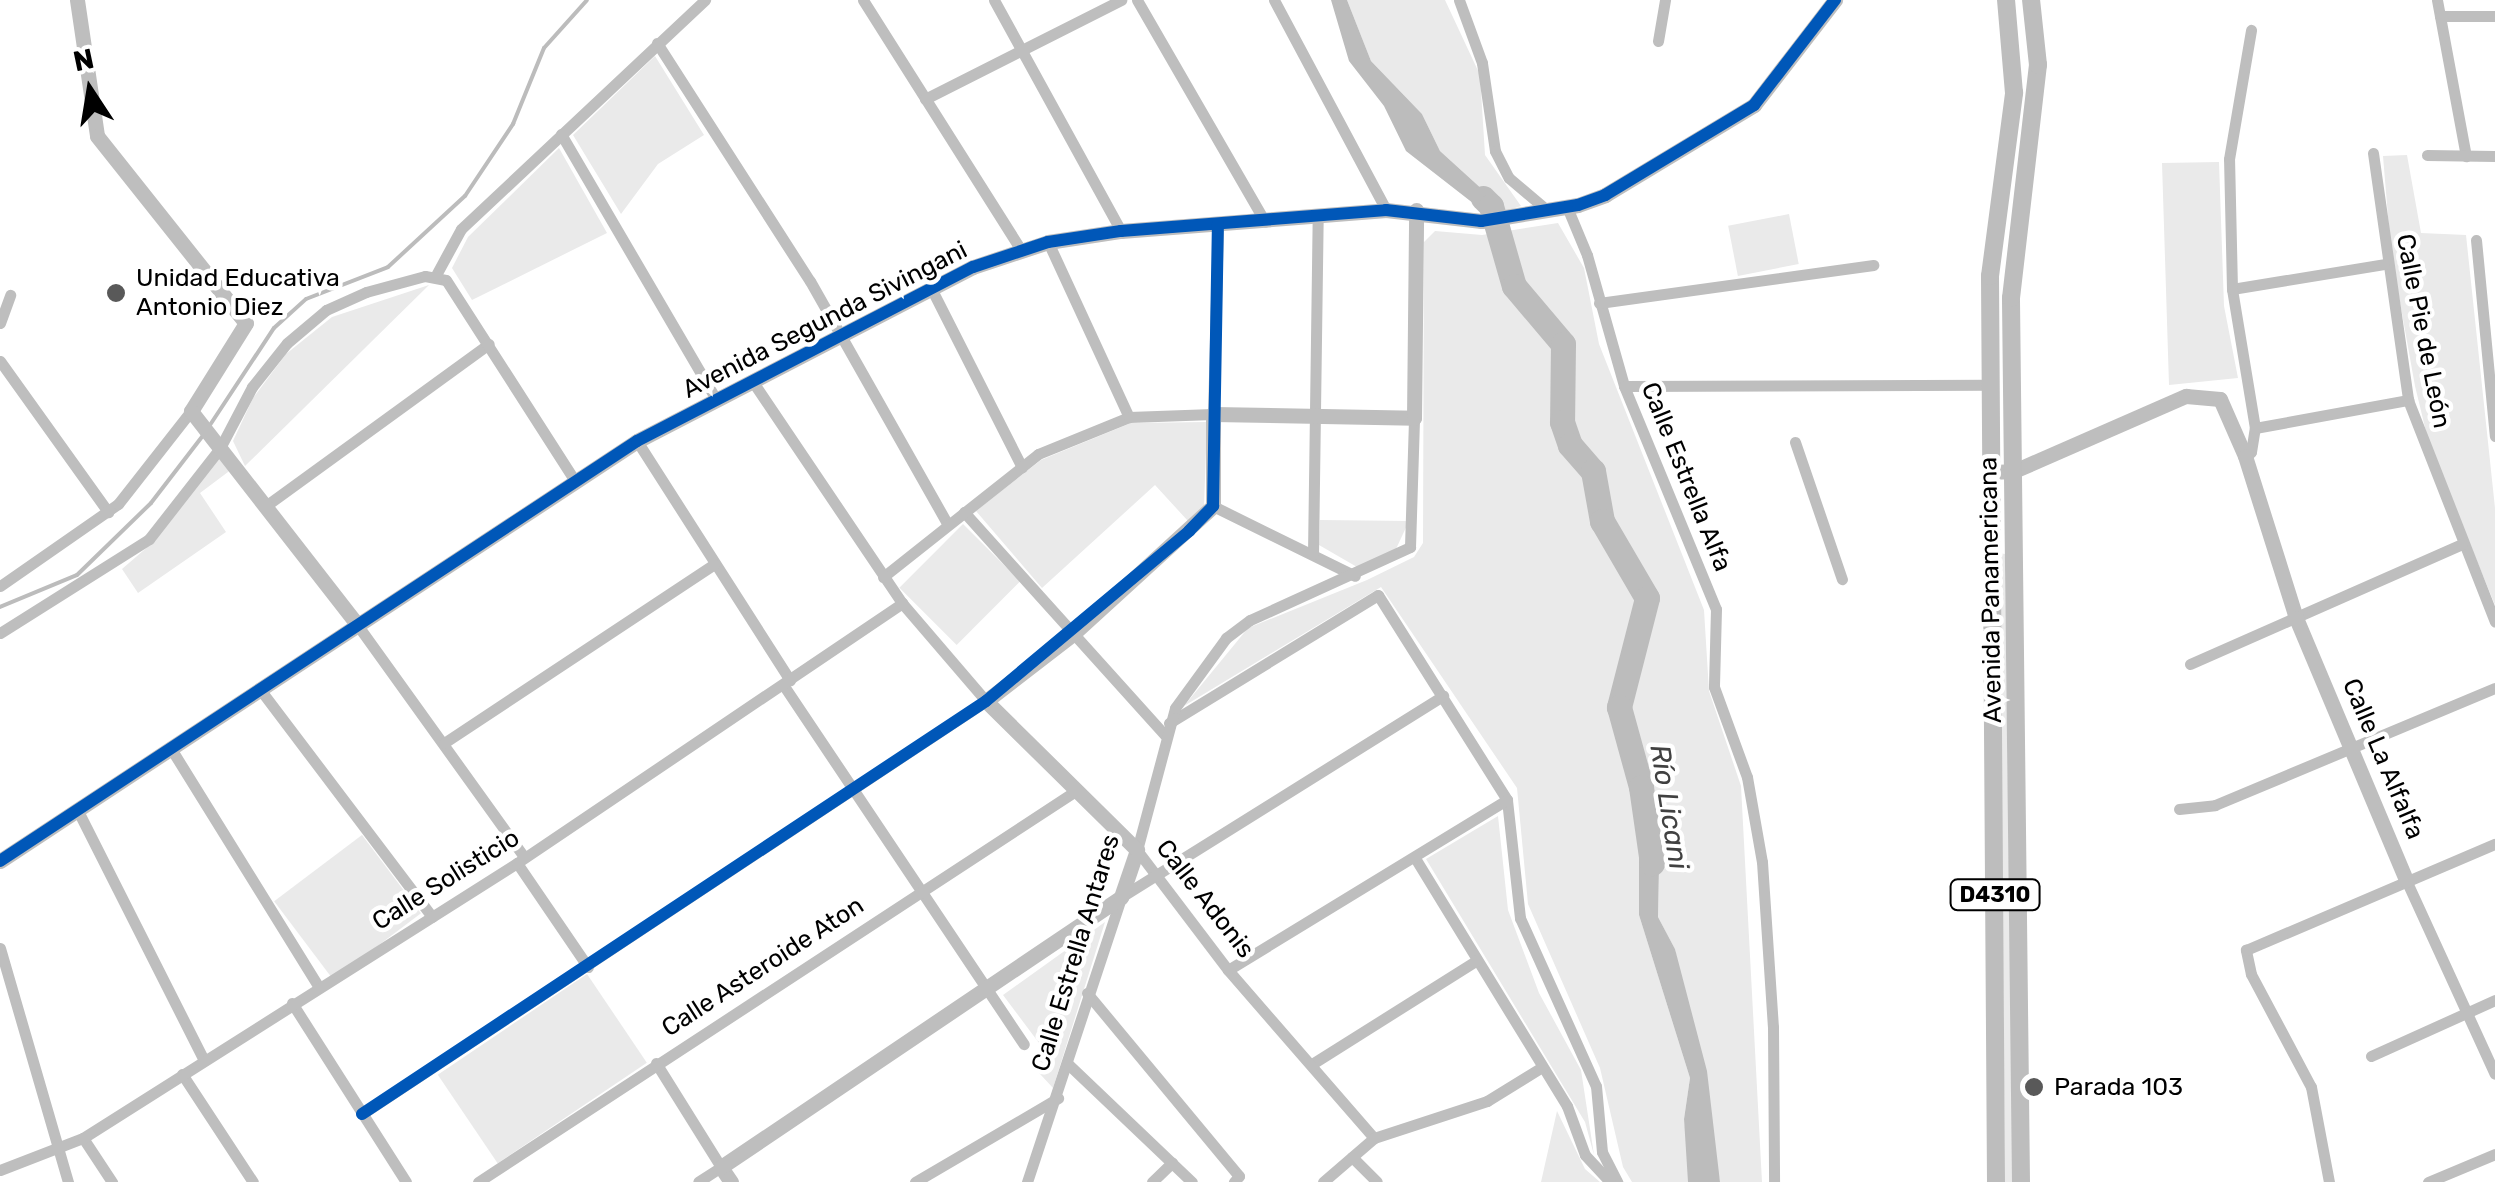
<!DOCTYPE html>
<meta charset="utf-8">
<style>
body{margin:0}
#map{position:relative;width:2495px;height:1182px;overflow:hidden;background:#fff;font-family:Rubik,sans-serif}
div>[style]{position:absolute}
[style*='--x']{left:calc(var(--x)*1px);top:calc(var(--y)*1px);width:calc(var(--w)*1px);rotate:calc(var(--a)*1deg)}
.green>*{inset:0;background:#eaeaea;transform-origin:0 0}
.water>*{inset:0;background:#bcbcbc}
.stream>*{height:4px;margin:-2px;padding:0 2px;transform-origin:2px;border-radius:2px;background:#bcbcbc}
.river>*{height:25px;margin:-12.5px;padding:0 12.5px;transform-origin:12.5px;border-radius:12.5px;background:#bcbcbc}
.minor>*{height:11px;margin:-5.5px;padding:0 5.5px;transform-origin:5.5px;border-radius:5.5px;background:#bebebe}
.tertiary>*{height:15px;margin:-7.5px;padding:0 7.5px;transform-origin:7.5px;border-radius:7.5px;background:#bebebe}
.primary>*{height:18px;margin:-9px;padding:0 9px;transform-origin:9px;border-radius:9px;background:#bdbdbd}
.cycleway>*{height:12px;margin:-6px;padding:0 6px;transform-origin:6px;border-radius:6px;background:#0057b8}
.dots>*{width:28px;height:28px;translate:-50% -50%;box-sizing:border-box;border:5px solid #fff;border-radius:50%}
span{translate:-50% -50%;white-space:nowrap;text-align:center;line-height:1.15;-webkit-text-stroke:9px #fff;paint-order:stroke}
.shield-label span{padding:2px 8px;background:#fff;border:2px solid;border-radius:8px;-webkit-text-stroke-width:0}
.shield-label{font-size:22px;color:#000;font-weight:700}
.poi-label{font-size:25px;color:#000}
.left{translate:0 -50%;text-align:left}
.street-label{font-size:25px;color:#000}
.water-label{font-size:28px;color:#414141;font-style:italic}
.north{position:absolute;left:40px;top:40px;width:100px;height:100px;-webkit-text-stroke:8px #fff;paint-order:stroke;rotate:348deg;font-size:28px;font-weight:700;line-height:40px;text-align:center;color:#000}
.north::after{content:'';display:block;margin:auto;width:35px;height:45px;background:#000;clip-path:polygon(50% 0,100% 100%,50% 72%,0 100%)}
</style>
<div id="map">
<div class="green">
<div style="clip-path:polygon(1347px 0,1445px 0,1480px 75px,1485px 155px,1521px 206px,1506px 211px,1440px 151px,1422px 114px,1371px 61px)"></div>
<div style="clip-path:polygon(655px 56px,704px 135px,658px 164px,621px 214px,573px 135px)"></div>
<div style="clip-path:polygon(559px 148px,607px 233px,472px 300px,452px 268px,468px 237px)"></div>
<div style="clip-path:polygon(2407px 155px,2421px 233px,2466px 235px,2495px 508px,2495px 605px,2429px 444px,2415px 386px,2391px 252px,2383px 156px)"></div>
<div style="clip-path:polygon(2219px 162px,2224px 306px,2238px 378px,2169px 385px,2162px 163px)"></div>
<div style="left:1789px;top:214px;width:51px;height:62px;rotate:79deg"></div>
<div style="clip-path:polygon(1558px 223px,1584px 268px,1599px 344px,1704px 610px,1709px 691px,1741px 786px,1762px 1182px,1720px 1182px,1675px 949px,1658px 917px,1659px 868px,1648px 825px,1639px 835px,1639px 915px,1690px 1078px,1684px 1119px,1690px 1171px,1688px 1182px,1632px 1182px,1623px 1167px,1600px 1068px,1528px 904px,1517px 788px,1381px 587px,1184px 706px,1248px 628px,1367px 580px,1414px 557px,1423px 543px,1424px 242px,1435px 231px,1482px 235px)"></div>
<div style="clip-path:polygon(429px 285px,245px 466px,233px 441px,253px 398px,286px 354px,332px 317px)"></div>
<div style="clip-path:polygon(1207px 422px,1204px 506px,1188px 521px,1155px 485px,1042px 588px,976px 511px,1041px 460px,1131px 423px)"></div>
<div style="clip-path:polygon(220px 456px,232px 469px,200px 493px,226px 532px,138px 593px,122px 569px,151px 544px)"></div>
<div style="clip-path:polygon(1320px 520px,1409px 521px,1396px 549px,1357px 567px,1319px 545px)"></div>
<div style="left:963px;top:524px;width:81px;height:90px;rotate:45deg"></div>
<div style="clip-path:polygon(1999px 553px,2005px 554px,2013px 1182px,2005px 1182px)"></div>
<div style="clip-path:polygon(1498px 816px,1508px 910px,1539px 993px,1581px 1070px,1594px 1155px,1585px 1122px,1426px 859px)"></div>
<div style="left:362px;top:835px;width:98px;height:110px;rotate:53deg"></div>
<div style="clip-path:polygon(1105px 922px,1053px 1088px,1028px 1061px,1042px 1047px,1003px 995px)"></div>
<div style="left:587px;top:974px;width:107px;height:180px;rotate:56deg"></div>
<div style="clip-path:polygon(1557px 1111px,1585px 1169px,1600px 1182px,1541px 1182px)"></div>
</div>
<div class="water">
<div style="clip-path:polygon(1331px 0,1347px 0,1371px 61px,1422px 114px,1440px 151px,1506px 211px,1487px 214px,1406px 151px,1384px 106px,1349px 61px)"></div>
<div style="clip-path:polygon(1648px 824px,1659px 868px,1658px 917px,1675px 949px,1707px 1071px,1720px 1182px,1688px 1182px,1684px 1119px,1690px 1078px,1639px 915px,1639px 834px)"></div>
</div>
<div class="stream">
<div style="--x:210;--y:425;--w:116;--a:-56.6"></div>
<div style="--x:274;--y:328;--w:43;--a:-42.2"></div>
<div style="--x:306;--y:299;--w:88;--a:-21.3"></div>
<div style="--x:388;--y:267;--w:105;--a:-42.7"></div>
<div style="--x:465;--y:196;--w:87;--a:-56.3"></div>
<div style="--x:513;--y:124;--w:82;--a:-67.8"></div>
<div style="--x:544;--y:48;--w:64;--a:-48.1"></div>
<div style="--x:0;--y:607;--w:83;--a:-22.6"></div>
<div style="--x:77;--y:575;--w:103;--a:-44.2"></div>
<div style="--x:151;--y:503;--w:88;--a:-52.4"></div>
</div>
<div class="river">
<div style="--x:1483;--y:198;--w:11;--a:45"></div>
<div style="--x:1491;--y:206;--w:83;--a:74"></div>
<div style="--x:1514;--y:286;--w:76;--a:49.8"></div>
<div style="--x:1563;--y:344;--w:78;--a:90.7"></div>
<div style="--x:1562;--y:422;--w:24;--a:71"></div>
<div style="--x:1570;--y:445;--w:35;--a:49"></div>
<div style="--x:1593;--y:471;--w:51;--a:79.8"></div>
<div style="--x:1602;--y:521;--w:89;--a:59.7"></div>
<div style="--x:1647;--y:598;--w:113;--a:104.4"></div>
<div style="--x:1619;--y:707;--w:83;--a:74.6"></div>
<div style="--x:1641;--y:787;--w:77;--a:81.8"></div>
</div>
<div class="minor">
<div style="--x:863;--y:0;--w:296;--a:57.7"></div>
<div style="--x:994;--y:0;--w:264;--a:61.2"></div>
<div style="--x:1137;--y:0;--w:256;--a:60"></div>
<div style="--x:1274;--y:0;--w:238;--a:61.9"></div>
<div style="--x:1459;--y:0;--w:67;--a:69.9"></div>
<div style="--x:1482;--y:63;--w:89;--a:81.6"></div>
<div style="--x:1495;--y:151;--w:30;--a:63"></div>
<div style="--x:1509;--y:178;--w:51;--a:40.2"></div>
<div style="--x:2437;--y:0;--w:159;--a:79.5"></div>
<div style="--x:2440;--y:16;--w:55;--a:0"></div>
<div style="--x:1658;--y:41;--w:42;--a:-80.3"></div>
<div style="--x:657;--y:43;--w:283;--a:57.3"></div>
<div style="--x:810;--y:281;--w:280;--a:60.5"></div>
<div style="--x:925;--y:99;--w:220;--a:-26.8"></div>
<div style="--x:561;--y:134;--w:309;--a:59.7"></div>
<div style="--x:2373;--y:153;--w:249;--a:81.9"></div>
<div style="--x:2408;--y:400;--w:238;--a:68.6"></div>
<div style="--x:2427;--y:155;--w:68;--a:0.8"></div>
<div style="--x:1567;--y:207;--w:52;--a:67.4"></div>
<div style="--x:1587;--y:255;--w:136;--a:74.2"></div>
<div style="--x:1624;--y:386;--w:241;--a:67.6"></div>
<div style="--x:1716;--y:609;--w:78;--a:91.5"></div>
<div style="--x:1714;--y:687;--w:96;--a:69.9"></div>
<div style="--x:1747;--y:777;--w:86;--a:80"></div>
<div style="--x:1762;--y:862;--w:165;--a:86.2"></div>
<div style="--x:1773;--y:1027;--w:155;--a:89.6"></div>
<div style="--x:2476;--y:240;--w:197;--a:84.5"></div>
<div style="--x:1048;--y:242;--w:193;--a:65.2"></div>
<div style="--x:436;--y:275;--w:52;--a:-61.5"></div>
<div style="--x:461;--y:229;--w:335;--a:-43.2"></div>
<div style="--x:931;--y:288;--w:201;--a:63.1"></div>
<div style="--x:2232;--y:289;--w:154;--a:-9.3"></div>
<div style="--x:1599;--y:303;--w:277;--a:-7.9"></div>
<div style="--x:0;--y:323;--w:30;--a:-70"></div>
<div style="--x:0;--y:361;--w:186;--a:54.4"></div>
<div style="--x:1624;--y:386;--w:366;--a:-0.2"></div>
<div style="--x:2255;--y:428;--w:156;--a:-10.4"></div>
<div style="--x:637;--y:441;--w:284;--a:57.4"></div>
<div style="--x:1795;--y:442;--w:145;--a:71.1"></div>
<div style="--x:2245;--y:456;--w:7;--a:-34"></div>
<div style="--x:2251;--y:452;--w:24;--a:-81"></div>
<div style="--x:2255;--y:428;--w:141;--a:-99.4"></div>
<div style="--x:2232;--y:289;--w:130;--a:-91.3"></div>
<div style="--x:2229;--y:159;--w:131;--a:-80.3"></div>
<div style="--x:267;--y:505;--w:274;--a:-36"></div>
<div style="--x:1213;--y:506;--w:158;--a:26.2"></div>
<div style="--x:964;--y:512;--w:300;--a:48"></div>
<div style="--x:1313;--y:554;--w:340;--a:-89.2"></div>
<div style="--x:883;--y:577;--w:198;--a:-38.4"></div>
<div style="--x:1038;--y:454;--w:98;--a:-22.1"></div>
<div style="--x:1129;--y:417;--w:84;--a:-2"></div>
<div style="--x:1213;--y:414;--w:190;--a:-88.5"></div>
<div style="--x:0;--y:586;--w:144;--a:-34.8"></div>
<div style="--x:118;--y:504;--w:118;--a:-51.9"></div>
<div style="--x:356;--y:623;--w:288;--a:54.3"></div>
<div style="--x:0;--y:633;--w:176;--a:-32.2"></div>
<div style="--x:149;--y:539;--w:115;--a:-52"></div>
<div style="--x:220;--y:448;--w:69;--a:-62.3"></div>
<div style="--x:252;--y:387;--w:56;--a:-51.5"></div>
<div style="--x:287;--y:343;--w:51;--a:-40.2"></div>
<div style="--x:326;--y:310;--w:44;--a:-24.2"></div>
<div style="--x:366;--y:292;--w:61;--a:-15.2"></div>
<div style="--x:425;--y:276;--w:21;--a:11"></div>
<div style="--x:446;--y:280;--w:237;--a:57.3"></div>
<div style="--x:2190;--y:664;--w:297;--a:-23.8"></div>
<div style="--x:784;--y:686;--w:431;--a:56.2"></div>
<div style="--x:259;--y:688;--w:287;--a:52.9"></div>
<div style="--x:1169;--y:723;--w:245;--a:-31.5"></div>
<div style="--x:1378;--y:595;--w:242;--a:57.8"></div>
<div style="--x:1507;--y:800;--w:119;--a:83.7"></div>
<div style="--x:1520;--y:918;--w:184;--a:65.7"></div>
<div style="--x:1596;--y:1086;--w:66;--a:84.8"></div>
<div style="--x:1602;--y:1152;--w:34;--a:63"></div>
<div style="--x:444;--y:743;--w:324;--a:-33.5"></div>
<div style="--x:170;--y:747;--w:281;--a:58.2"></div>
<div style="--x:77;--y:809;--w:281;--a:63.2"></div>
<div style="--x:2179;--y:809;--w:36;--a:-6"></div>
<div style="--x:2215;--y:805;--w:303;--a:-22.7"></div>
<div style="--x:1415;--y:858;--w:291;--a:58.5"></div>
<div style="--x:1567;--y:1106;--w:52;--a:69.8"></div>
<div style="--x:1585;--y:1155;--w:37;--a:47"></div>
<div style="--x:517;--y:863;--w:126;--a:55.7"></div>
<div style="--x:2406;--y:880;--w:213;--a:65.4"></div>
<div style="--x:0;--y:948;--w:244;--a:73.8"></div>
<div style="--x:1228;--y:970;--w:327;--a:-31.4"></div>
<div style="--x:1087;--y:993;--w:238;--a:50.3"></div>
<div style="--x:1239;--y:1176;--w:8;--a:130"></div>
<div style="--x:292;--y:1003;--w:212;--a:57.5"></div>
<div style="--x:2371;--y:1056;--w:136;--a:-24.3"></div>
<div style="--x:656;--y:1063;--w:123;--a:58"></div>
<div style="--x:721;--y:1167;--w:27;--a:147"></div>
<div style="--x:1068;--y:1064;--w:171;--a:43.6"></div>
<div style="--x:1312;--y:1064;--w:195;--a:-32.2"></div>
<div style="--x:182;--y:1074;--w:129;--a:56.7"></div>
<div style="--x:362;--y:1114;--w:748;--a:-33.5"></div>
<div style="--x:986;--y:701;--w:129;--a:-130.6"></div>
<div style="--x:902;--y:603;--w:267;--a:-124"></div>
<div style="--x:83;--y:1138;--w:53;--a:56.6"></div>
<div style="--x:1374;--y:1138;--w:223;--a:-131"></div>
<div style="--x:1228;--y:970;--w:151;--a:-127.2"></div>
<div style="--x:1137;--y:850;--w:147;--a:-75"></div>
<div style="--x:1175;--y:708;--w:87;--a:-53.9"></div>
<div style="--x:1226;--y:638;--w:30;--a:-37"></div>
<div style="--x:1250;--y:620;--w:176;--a:-24.5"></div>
<div style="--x:1410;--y:547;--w:129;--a:-88.2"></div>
<div style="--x:1352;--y:1157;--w:35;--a:45"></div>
<div style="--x:0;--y:1170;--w:89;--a:-21.1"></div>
<div style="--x:83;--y:1138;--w:514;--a:-32.36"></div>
<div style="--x:517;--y:863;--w:465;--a:-34"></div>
<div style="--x:478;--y:1182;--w:712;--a:-33.2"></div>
<div style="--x:915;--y:1182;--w:166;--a:-30.4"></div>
<div style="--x:1027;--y:1182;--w:300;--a:-71.7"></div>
<div style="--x:1121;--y:897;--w:380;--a:-32"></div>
<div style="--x:1152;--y:1182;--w:28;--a:-44"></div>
<div style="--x:1323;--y:1182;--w:67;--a:-40.8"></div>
<div style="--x:1374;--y:1138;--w:119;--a:-18.1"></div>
<div style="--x:1487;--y:1101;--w:65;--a:-31.7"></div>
<div style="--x:2329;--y:1182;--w:97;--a:-100.7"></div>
<div style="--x:2311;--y:1087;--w:128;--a:-118"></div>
<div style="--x:2251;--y:974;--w:25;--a:-102"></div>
<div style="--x:2246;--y:950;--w:271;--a:-23.1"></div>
<div style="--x:2428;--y:1182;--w:73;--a:-22.7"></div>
</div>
<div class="tertiary">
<div style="--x:77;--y:0;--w:137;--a:81.6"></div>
<div style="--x:97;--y:136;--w:239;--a:51.5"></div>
<div style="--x:246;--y:323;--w:104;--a:122"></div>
<div style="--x:191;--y:411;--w:269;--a:52.1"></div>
<div style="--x:1989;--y:472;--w:25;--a:-2"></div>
<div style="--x:2014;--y:471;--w:188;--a:-23.6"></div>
<div style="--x:2186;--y:396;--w:34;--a:5"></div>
<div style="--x:2220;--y:399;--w:62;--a:66.3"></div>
<div style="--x:2245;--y:456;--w:170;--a:72.5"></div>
<div style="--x:2296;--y:618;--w:284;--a:67.2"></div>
<div style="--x:0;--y:861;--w:763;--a:-33.4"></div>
<div style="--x:637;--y:441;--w:378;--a:-27.4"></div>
<div style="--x:973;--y:267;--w:79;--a:-18.4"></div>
<div style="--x:1048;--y:242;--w:74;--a:-8.6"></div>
<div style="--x:1121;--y:231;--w:266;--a:-4.5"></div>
<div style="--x:1386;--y:210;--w:96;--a:6.6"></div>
<div style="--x:1481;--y:221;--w:98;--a:-9.4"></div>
<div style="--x:1578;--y:205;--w:29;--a:-20"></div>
<div style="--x:1605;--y:195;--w:174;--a:-31.1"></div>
<div style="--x:1754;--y:105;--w:133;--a:-52.4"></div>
<div style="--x:731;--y:1182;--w:18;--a:-124"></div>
<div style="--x:721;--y:1167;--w:483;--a:-34"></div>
<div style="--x:1121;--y:897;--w:50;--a:-71.2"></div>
<div style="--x:1137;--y:850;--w:212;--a:-135.4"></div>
<div style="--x:986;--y:701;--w:110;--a:-37.6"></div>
<div style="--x:1073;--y:634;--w:190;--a:-42.4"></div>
<div style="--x:1213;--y:506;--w:92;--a:-90"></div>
<div style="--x:1213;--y:414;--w:201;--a:1.1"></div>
<div style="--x:1414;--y:418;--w:208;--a:-89.4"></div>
</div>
<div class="primary">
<div style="--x:1996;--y:1182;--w:906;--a:-90.38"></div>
<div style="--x:1990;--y:276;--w:185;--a:-82.5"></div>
<div style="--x:2014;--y:93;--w:93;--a:-94.9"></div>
<div style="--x:2021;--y:1182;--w:884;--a:-90.65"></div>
<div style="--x:2011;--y:298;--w:235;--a:-83.4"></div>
<div style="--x:2038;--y:65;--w:65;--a:-96.1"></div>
</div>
<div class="cycleway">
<div style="--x:0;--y:861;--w:763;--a:-33.4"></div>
<div style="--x:637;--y:441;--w:378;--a:-27.4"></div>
<div style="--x:973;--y:267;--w:79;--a:-18.4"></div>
<div style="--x:1048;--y:242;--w:74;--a:-8.6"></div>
<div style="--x:1121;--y:231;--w:266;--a:-4.5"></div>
<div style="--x:1386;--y:210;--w:96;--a:6.6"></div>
<div style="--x:1481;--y:221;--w:98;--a:-9.4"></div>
<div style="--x:1578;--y:205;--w:29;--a:-20"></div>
<div style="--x:1605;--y:195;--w:174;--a:-31.1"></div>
<div style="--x:1754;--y:105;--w:133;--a:-52.4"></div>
<div style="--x:362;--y:1114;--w:748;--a:-33.5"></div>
<div style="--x:986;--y:701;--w:265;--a:-39.9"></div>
<div style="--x:1189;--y:531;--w:35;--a:-46"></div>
<div style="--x:1213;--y:506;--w:282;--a:-89"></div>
</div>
<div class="dots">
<div style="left:116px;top:293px;background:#595959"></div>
<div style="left:2034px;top:1087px;background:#595959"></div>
</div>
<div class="shield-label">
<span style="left:1995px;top:895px">D4310</span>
</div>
<div class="poi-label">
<span class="left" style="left:136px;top:293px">Unidad Educativa<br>Antonio Diez</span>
<span class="left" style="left:2054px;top:1087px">Parada 103</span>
</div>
<div class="street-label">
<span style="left:825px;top:320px;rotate:-27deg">Avenida Segunda Sivingani</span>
<span style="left:2423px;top:331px;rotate:79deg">Calle Pie de León</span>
<span style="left:1686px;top:477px;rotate:68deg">Calle Estrella Alfa</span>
<span style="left:1991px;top:590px;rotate:-91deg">Avenida Panamericana</span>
<span style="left:2383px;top:759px;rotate:67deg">Calle La Alfalfa</span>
<span style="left:446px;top:880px;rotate:-32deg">Calle Solisticio</span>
<span style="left:1205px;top:899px;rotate:52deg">Calle Adonis</span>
<span style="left:1076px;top:953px;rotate:-73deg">Calle Estrella Antares</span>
<span style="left:763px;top:967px;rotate:-33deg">Calle Asteroide Aton</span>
</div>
<div class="water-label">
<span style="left:1669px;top:807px;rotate:81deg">Río Licani</span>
</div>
<div class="north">N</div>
</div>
